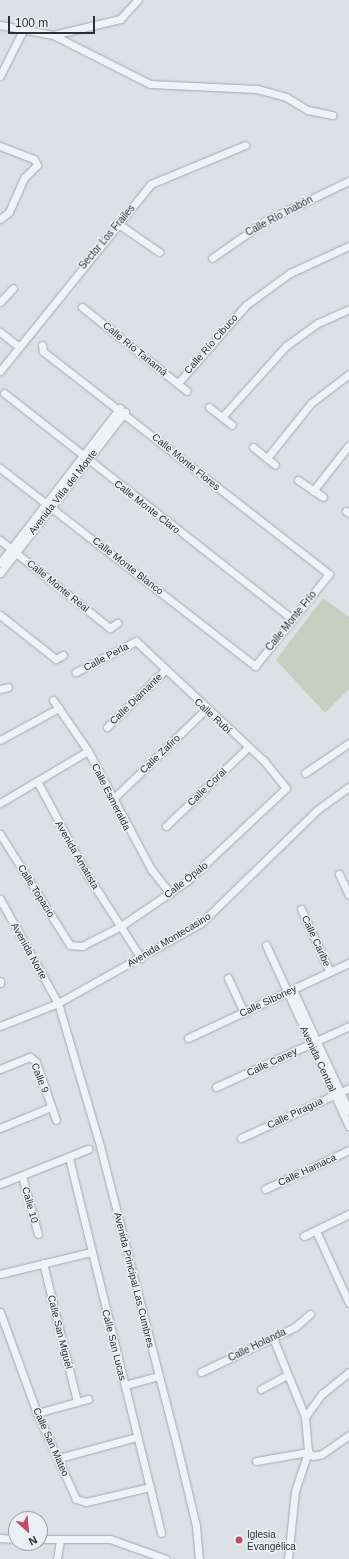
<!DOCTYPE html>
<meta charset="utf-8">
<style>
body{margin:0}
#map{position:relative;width:349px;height:1559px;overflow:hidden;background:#dde1e6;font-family:Arial,sans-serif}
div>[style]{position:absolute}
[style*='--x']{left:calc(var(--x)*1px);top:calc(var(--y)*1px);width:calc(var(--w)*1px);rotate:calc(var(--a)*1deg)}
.green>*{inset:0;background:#c4cfbf}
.roads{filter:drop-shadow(0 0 1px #a3a9af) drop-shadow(0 0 1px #a3a9af)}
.minor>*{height:7px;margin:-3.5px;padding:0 3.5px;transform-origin:3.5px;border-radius:3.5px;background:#f0f2f5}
.dots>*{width:11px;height:11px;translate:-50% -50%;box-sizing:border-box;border:2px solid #ecf0f4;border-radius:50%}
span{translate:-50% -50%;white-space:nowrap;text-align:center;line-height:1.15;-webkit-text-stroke:3px #ecf0f4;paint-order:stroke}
.street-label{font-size:10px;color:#28313b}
.poi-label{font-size:10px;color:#28313b}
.left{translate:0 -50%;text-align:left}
.north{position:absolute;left:8px;top:1511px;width:40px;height:40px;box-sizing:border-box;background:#ecf0f4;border:1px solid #9ea4aa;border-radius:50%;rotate:153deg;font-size:11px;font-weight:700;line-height:16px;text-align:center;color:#28313b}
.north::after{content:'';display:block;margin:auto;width:14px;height:18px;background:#c24b67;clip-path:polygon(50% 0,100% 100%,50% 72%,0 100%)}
.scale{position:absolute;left:8px;top:16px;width:87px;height:18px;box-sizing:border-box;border:2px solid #28313b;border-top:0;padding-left:5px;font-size:12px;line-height:14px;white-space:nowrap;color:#28313b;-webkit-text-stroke:3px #ecf0f4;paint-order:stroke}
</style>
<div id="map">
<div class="green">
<div style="clip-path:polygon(323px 598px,349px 617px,349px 689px,325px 713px,276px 660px)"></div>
</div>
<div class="roads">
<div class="minor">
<div style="--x:0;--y:25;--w:54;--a:10.7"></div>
<div style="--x:53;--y:35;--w:109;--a:26.8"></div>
<div style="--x:150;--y:84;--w:107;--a:2.7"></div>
<div style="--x:257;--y:89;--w:30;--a:15"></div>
<div style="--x:286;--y:97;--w:26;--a:31"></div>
<div style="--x:308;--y:110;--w:25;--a:12"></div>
<div style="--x:53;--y:35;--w:69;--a:-13.4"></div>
<div style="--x:120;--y:19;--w:26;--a:-47"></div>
<div style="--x:0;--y:76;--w:54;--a:-63.4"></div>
<div style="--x:0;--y:146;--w:36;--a:21"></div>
<div style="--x:34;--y:159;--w:7;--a:63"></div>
<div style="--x:37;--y:165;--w:18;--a:135"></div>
<div style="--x:24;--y:178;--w:37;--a:114"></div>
<div style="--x:9;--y:212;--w:11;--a:142"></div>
<div style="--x:117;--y:223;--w:51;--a:34.6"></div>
<div style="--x:212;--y:258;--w:65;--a:-34.9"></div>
<div style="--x:265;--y:221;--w:93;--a:-25.5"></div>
<div style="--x:0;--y:302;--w:19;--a:-47"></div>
<div style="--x:82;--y:307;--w:134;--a:38.7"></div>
<div style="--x:0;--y:332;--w:24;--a:38"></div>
<div style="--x:0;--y:371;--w:240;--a:-51.1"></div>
<div style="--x:151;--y:184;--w:102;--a:-22.5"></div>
<div style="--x:178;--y:383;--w:103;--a:-48.9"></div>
<div style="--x:246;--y:305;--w:54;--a:-36"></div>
<div style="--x:290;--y:273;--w:65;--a:-24.6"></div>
<div style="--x:4;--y:393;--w:366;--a:38.1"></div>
<div style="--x:209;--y:407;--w:29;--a:38"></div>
<div style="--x:222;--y:417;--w:96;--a:-48"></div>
<div style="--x:286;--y:346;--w:39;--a:-36"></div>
<div style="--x:318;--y:323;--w:34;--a:-24"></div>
<div style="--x:253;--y:447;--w:28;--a:39"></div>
<div style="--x:267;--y:458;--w:70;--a:-51.3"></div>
<div style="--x:311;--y:403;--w:48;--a:-37.3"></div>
<div style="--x:0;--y:468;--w:323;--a:37.8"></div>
<div style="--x:255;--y:666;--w:118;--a:-51.2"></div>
<div style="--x:329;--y:574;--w:363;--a:-142.1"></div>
<div style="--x:43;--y:351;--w:6;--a:-99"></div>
<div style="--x:298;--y:480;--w:30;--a:34"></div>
<div style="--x:313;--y:491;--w:58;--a:-52"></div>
<div style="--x:346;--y:511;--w:4;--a:34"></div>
<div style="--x:0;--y:540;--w:141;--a:38.7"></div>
<div style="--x:110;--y:628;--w:9;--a:-36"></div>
<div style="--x:0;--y:563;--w:196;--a:-52.3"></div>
<div style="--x:0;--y:573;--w:204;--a:-52.2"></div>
<div style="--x:0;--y:615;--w:71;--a:38.2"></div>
<div style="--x:56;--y:659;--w:8;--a:-30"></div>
<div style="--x:0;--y:689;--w:8;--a:-14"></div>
<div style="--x:53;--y:700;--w:62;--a:55.5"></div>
<div style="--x:88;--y:751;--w:134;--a:61.9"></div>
<div style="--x:151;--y:869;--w:31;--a:52"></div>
<div style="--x:107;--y:727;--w:81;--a:-44.5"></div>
<div style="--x:0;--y:740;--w:67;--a:-28.5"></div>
<div style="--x:305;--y:773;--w:53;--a:-34.3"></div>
<div style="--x:37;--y:781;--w:108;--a:61.8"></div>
<div style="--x:88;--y:876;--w:98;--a:57.1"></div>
<div style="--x:113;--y:799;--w:129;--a:-44.1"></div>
<div style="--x:0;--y:803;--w:102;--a:-30.6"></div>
<div style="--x:166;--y:826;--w:114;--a:-43.9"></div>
<div style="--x:0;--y:834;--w:131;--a:57.8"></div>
<div style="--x:70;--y:945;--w:12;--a:5"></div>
<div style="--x:82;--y:946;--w:44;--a:-27.1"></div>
<div style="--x:121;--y:926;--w:80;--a:-34.3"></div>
<div style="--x:187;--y:881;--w:136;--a:-43.2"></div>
<div style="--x:286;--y:788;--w:36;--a:-129"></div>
<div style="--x:263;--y:760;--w:174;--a:-136.9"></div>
<div style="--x:136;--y:641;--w:68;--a:152.7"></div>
<div style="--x:339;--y:874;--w:23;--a:65"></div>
<div style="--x:0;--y:899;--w:119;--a:60.9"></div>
<div style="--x:58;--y:1003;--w:149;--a:73.6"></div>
<div style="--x:100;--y:1146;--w:310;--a:75.6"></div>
<div style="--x:177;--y:1446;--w:82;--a:76.6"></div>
<div style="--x:196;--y:1526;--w:33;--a:85"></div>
<div style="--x:301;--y:909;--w:69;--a:65.3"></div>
<div style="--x:266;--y:945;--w:199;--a:65.4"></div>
<div style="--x:228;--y:978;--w:38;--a:65"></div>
<div style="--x:0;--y:981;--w:2;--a:90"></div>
<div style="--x:293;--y:990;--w:133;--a:65.2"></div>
<div style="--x:0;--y:1026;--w:62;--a:-21.6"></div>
<div style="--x:58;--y:1003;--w:164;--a:-29.2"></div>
<div style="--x:201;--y:923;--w:162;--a:-44.2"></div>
<div style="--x:317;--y:810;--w:39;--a:-36"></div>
<div style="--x:188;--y:1038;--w:178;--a:-25"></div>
<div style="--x:0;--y:1069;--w:32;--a:-22"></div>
<div style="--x:30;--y:1057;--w:8;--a:40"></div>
<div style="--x:36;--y:1062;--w:61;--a:71"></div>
<div style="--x:216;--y:1087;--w:146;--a:-24.6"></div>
<div style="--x:0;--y:1128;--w:55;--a:-22.4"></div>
<div style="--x:241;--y:1138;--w:119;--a:-24.8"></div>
<div style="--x:69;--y:1158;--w:386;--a:76.2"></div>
<div style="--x:22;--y:1176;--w:60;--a:74.6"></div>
<div style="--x:0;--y:1184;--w:95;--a:-21.7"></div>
<div style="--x:265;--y:1189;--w:93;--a:-24.9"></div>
<div style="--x:316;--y:1231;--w:79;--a:65.4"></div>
<div style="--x:304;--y:1236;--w:50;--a:-26.1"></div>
<div style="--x:43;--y:1263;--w:142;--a:76.2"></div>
<div style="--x:0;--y:1274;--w:94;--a:-13.6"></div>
<div style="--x:0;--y:1312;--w:108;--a:69.9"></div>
<div style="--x:37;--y:1413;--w:94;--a:65.6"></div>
<div style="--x:76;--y:1499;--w:10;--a:17"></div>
<div style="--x:86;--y:1502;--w:66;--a:-13.2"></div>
<div style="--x:273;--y:1338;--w:85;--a:67.9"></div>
<div style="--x:305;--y:1417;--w:35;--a:85"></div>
<div style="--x:308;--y:1452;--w:41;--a:108.4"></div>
<div style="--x:295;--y:1491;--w:68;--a:95.9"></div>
<div style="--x:201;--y:1372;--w:104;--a:-25.6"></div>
<div style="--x:295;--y:1327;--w:20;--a:-41"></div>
<div style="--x:125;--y:1385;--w:35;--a:-15"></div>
<div style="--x:261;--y:1389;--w:30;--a:-28"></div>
<div style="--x:37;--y:1413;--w:53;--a:-15.4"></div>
<div style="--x:305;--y:1417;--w:29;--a:-54"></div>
<div style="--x:322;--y:1394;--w:35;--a:-39"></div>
<div style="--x:59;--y:1458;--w:81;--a:-15.1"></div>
<div style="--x:256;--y:1461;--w:53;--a:-9.8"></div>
<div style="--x:308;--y:1452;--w:6;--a:39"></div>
<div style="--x:313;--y:1456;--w:9;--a:-13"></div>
<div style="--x:322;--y:1454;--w:33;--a:-35"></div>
<div style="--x:0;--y:1538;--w:16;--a:4"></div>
<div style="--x:40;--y:1539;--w:70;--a:0"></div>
<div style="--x:110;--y:1539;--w:59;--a:19.7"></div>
<div style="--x:57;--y:1559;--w:20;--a:-81"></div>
</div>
</div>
<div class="dots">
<div style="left:239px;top:1540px;background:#c24b67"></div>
</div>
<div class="street-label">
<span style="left:279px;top:216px;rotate:-28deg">Calle Río Inabón</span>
<span style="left:107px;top:237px;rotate:-50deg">Sector Los Frailes</span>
<span style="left:211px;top:344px;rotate:-49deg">Calle Río Cibuco</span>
<span style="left:135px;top:349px;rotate:39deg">Calle Río Tanamá</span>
<span style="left:186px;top:462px;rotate:39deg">Calle Monte Flores</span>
<span style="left:63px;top:492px;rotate:-52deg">Avenida Villa del Monte</span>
<span style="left:147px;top:507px;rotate:38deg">Calle Monte Claro</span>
<span style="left:128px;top:566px;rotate:38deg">Calle Monte Blanco</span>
<span style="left:58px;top:586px;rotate:39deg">Calle Monte Real</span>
<span style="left:291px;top:621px;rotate:-51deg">Calle Monte Frío</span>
<span style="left:106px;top:657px;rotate:-28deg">Calle Perla</span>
<span style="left:136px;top:699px;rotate:-44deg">Calle Diamante</span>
<span style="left:213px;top:716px;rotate:43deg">Calle Rubí</span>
<span style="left:160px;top:754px;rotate:-44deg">Calle Zafiro</span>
<span style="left:207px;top:787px;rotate:-44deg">Calle Coral</span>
<span style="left:111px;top:797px;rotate:63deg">Calle Esmeralda</span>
<span style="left:77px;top:855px;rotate:60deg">Avenida Amatista</span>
<span style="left:186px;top:880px;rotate:-38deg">Calle Ópalo</span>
<span style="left:36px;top:891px;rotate:58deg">Calle Topacio</span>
<span style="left:169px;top:940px;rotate:-31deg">Avenida Montecasino</span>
<span style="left:316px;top:941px;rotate:65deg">Calle Caribe</span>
<span style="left:29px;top:951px;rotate:61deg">Avenida Norte</span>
<span style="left:268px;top:1001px;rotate:-25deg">Calle Siboney</span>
<span style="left:318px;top:1059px;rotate:65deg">Avenida Central</span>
<span style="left:272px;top:1062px;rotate:-25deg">Calle Caney</span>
<span style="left:40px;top:1078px;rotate:68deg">Calle 9</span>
<span style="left:295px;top:1113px;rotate:-25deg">Calle Piragua</span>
<span style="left:307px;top:1170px;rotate:-25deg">Calle Hamaca</span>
<span style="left:30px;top:1205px;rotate:75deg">Calle 10</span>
<span style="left:134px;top:1280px;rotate:76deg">Avenida Principal Las Cumbres</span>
<span style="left:60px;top:1332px;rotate:76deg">Calle San Miguel</span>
<span style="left:114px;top:1345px;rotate:76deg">Calle San Lucas</span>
<span style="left:257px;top:1345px;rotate:-26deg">Calle Holanda</span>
<span style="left:51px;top:1442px;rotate:66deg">Calle San Mateo</span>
</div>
<div class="poi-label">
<span class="left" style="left:247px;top:1540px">Iglesia<br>Evangélica</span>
</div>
<div class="north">N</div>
<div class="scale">100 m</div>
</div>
